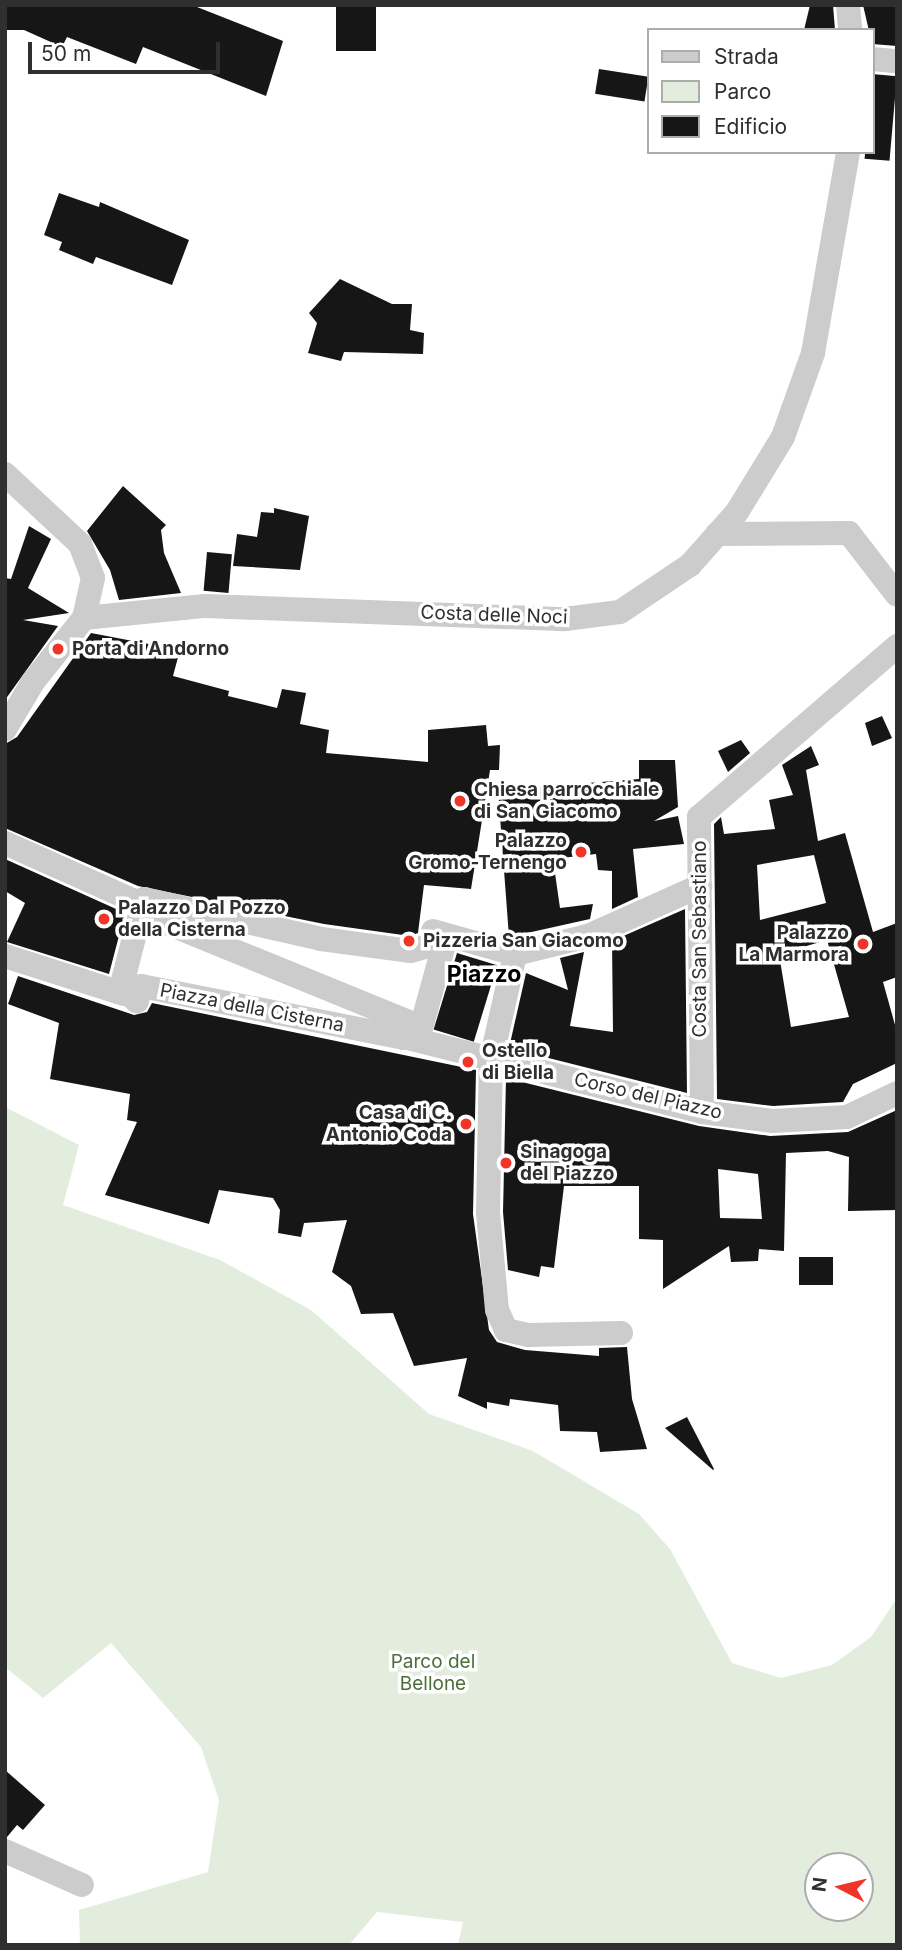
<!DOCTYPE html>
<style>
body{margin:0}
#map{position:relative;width:902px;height:1950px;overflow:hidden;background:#fff;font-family:Inter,sans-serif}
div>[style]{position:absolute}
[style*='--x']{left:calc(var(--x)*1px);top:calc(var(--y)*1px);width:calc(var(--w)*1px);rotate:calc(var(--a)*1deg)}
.green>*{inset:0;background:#e3eddd}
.building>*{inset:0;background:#161616;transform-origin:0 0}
.minor>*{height:24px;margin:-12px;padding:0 12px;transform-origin:12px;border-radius:12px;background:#ccc}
.dots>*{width:19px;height:19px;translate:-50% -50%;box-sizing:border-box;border:4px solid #fff;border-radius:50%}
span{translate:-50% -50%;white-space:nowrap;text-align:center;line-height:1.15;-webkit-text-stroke:7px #fff;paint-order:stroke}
.street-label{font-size:19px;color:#2f2f2f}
.poi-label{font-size:19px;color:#2f2f2f;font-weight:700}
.left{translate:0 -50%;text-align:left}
.right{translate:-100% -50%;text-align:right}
.park-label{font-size:19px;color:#4b6e3a}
.quarter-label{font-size:23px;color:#000;font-weight:700}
.frame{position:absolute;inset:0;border:7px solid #2f2f2f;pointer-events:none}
.legend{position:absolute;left:647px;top:28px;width:228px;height:126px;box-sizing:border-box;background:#fff;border:2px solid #acacac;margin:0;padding:9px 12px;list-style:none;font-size:21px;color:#2f2f2f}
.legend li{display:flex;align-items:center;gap:14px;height:35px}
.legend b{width:35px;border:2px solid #acacac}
.north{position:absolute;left:804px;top:1852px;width:70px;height:70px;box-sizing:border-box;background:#fff;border:2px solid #acacac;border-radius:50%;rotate:277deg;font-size:19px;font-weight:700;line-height:28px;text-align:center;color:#2f2f2f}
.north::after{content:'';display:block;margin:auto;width:24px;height:32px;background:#ef3528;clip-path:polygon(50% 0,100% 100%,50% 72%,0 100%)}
.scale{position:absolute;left:28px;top:42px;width:192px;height:32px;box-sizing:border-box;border:4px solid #2f2f2f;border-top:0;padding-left:9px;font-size:21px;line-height:24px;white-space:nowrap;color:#2f2f2f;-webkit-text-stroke:5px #fff;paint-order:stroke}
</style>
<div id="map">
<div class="green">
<div style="clip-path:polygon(evenodd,5px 1107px,79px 1145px,63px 1205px,220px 1260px,311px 1310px,429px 1414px,533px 1451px,639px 1514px,670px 1549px,732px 1663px,781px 1678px,832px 1665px,871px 1637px,897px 1598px,897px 1945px,458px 1945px,463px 1922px,377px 1912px,349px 1945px,80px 1945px,79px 1910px,208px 1872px,219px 1800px,201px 1747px,111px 1643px,43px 1698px,5px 1667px,5px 1107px,818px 1866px,860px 1866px,860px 1908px,818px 1908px,818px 1866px)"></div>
</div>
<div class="building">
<div style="clip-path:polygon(6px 5px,192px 5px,283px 41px,266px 96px,143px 47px,136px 64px,67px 37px,62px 47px,24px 30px,5px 30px)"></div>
<div style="left:336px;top:5px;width:40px;height:46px"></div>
<div style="clip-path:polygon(810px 5px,833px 5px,835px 30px,804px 30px)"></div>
<div style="clip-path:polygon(863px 5px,897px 5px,897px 46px,872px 44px)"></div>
<div style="left:599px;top:69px;width:50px;height:25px;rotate:9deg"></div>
<div style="left:872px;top:74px;width:25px;height:85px;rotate:5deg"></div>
<div style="clip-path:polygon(59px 193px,99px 207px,100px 202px,189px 240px,172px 285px,96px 257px,93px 264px,59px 250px,62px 242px,44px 235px)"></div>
<div style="clip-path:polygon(340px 279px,392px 304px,412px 304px,410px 330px,424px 333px,423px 354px,344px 352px,341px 361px,308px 353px,317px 323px,309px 313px)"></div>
<div style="clip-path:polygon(123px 486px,166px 525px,161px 530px,164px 553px,181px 593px,119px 600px,110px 570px,87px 531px)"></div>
<div style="clip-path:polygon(274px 508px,309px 516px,300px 570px,233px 566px,237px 534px,257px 537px,261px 512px,274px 513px)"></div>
<div style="clip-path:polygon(29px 526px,51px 539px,28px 588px,69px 613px,23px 620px,58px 626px,5px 700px,5px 578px,11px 579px)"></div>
<div style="left:207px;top:552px;width:25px;height:39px;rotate:5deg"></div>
<div style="clip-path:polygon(91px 633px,180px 650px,173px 676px,229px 691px,228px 696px,277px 708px,282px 689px,306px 693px,300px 724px,329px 730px,326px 753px,428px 762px,428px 730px,486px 725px,488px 746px,500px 745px,499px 770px,490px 770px,471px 889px,424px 885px,418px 933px,410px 936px,324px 924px,138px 886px,5px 828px,5px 744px,17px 737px)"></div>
<div style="clip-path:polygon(882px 716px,892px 738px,872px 746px,865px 723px)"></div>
<div style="clip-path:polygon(741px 740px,750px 753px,728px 772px,718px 751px)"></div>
<div style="clip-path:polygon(evenodd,811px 746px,819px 765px,806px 770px,818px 841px,845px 833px,873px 932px,897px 923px,897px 977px,883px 982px,897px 1032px,897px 1063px,853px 1084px,843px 1102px,773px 1106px,717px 1099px,714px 824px,721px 817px,724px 834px,775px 829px,769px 800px,793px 795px,782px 765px,811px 746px,814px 855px,826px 903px,760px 920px,757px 865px,814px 855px,811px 746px,827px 940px,849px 1017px,791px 1027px,779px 954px,827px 940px)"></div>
<div style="clip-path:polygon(639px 760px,675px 760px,678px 807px,654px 821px,678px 816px,684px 844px,633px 849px,638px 897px,612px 909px,612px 871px,598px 870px,596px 854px,553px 859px,560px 908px,593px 904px,590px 919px,509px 937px,498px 790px,639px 779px)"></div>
<div style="clip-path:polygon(5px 859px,125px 913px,109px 974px,7px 942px,25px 903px,5px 891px)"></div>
<div style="clip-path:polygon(685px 909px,687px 1093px,509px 1048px,526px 973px,568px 990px,560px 958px,584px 952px,570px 1026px,613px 1032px,612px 941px)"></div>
<div style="left:457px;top:953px;width:42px;height:80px;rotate:17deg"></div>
<div style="clip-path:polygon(18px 976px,134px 1015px,147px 1012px,152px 1003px,476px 1070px,473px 1214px,489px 1330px,497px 1342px,525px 1350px,599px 1356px,599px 1348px,627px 1347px,632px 1399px,647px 1449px,600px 1452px,597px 1432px,560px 1431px,558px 1405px,510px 1399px,509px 1406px,487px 1402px,487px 1409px,458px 1396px,467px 1358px,414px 1366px,393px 1313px,361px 1314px,351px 1286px,332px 1272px,347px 1220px,304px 1223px,301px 1237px,278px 1233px,280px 1210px,273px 1198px,219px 1190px,209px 1224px,105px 1195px,137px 1122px,127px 1120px,130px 1094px,50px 1079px,59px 1023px,8px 1004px)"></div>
<div style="clip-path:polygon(evenodd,506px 1078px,699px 1126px,770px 1136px,848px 1132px,897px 1110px,897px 1210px,848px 1211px,849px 1157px,828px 1151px,786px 1153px,784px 1251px,759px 1249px,758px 1261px,731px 1262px,729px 1246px,663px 1289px,663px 1240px,639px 1239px,639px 1186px,564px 1186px,554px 1268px,541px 1266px,539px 1277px,508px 1270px,503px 1212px,506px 1078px,718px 1169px,758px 1174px,762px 1219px,720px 1218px,718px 1169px)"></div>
<div style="left:833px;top:1257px;width:28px;height:34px;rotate:90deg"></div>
<div style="clip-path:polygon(687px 1417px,714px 1469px,713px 1470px,665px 1428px)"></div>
<div style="clip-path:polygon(5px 1770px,45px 1805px,23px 1830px,17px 1825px,7px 1837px)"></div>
</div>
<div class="minor">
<div style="--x:848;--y:5;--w:25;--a:85"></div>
<div style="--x:872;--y:59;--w:25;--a:5"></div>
<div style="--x:5;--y:474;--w:103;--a:43"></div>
<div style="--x:80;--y:544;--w:36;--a:69"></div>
<div style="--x:93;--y:578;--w:41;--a:102.7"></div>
<div style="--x:84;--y:618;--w:82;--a:128.6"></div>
<div style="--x:33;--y:682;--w:55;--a:120.8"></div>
<div style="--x:717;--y:534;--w:132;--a:-0.4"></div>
<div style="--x:849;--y:533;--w:78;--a:52.3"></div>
<div style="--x:84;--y:618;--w:122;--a:-5.7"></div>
<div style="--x:205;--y:606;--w:360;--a:2.1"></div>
<div style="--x:565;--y:619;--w:55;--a:-7.3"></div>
<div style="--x:620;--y:612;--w:84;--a:-33.9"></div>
<div style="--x:690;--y:565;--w:71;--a:-48.4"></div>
<div style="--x:737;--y:512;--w:88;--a:-58.5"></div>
<div style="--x:783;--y:437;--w:89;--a:-70.3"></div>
<div style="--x:813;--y:353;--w:204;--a:-80.1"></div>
<div style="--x:5;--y:843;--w:157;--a:24.1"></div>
<div style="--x:148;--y:907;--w:13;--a:61"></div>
<div style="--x:154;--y:918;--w:281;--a:22.2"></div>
<div style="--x:144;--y:899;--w:181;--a:12.7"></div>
<div style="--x:321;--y:939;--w:91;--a:7.6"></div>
<div style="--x:411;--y:951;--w:35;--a:-16"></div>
<div style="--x:445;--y:941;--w:90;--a:105.4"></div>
<div style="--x:421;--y:1028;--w:20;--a:150"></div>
<div style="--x:404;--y:1038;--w:268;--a:-168.8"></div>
<div style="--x:141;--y:986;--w:16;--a:105"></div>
<div style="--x:137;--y:1001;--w:21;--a:-141"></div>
<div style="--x:121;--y:988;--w:92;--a:-75.5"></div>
<div style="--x:433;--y:931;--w:85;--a:15.7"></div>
<div style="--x:5;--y:956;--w:125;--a:17.7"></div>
<div style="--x:414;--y:1025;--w:14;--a:98"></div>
<div style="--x:412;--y:1039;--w:299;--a:14.1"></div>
<div style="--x:702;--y:1112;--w:71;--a:7.3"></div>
<div style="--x:772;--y:1121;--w:75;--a:-3.1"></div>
<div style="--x:847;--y:1117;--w:55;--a:-25.6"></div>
<div style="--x:702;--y:1112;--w:295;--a:-90.6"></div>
<div style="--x:699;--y:817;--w:262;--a:-40.8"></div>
<div style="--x:621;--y:1333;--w:93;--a:178.8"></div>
<div style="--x:528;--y:1335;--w:23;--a:-167"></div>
<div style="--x:506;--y:1330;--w:22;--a:-114"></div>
<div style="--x:497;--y:1310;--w:97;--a:-95.3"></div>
<div style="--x:488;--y:1213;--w:153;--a:-88.9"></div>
<div style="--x:491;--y:1060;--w:109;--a:-77.2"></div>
<div style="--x:515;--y:954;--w:75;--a:-13.9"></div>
<div style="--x:588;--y:936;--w:123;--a:-24.1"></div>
<div style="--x:5;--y:1851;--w:84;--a:23.8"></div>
</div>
<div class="dots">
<div style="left:58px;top:649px;background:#ef3528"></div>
<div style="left:460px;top:801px;background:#ef3528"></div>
<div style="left:581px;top:852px;background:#ef3528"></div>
<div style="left:104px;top:919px;background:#ef3528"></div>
<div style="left:409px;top:941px;background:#ef3528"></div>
<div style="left:863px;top:944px;background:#ef3528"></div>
<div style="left:468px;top:1062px;background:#ef3528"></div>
<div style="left:466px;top:1124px;background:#ef3528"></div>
<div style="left:506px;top:1163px;background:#ef3528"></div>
</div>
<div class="street-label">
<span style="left:494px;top:615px;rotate:2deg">Costa delle Noci</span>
<span style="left:700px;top:939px;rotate:-90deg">Costa San Sebastiano</span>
<span style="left:252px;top:1008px;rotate:11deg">Piazza della Cisterna</span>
<span style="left:648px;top:1096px;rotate:13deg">Corso del Piazzo</span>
</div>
<div class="poi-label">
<span class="left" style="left:72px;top:649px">Porta di Andorno</span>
<span class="left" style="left:474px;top:801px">Chiesa parrocchiale<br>di San Giacomo</span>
<span class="right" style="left:567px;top:852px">Palazzo<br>Gromo-Ternengo</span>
<span class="left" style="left:118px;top:919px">Palazzo Dal Pozzo<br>della Cisterna</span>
<span class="right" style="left:849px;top:944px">Palazzo<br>La Marmora</span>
<span class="left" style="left:423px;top:941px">Pizzeria San Giacomo</span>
<span class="left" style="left:482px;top:1062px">Ostello<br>di Biella</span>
<span class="right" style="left:452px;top:1124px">Casa di C.<br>Antonio Coda</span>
<span class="left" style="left:520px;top:1163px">Sinagoga<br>del Piazzo</span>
</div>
<div class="park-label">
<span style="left:433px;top:1673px">Parco del<br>Bellone</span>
</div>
<div class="quarter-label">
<span style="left:484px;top:974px">Piazzo</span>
</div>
<div class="frame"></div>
<ul class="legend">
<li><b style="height:9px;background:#ccc"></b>Strada</li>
<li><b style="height:19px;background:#e3eddd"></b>Parco</li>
<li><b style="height:19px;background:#161616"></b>Edificio</li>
</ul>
<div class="north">N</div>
<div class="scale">50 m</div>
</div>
